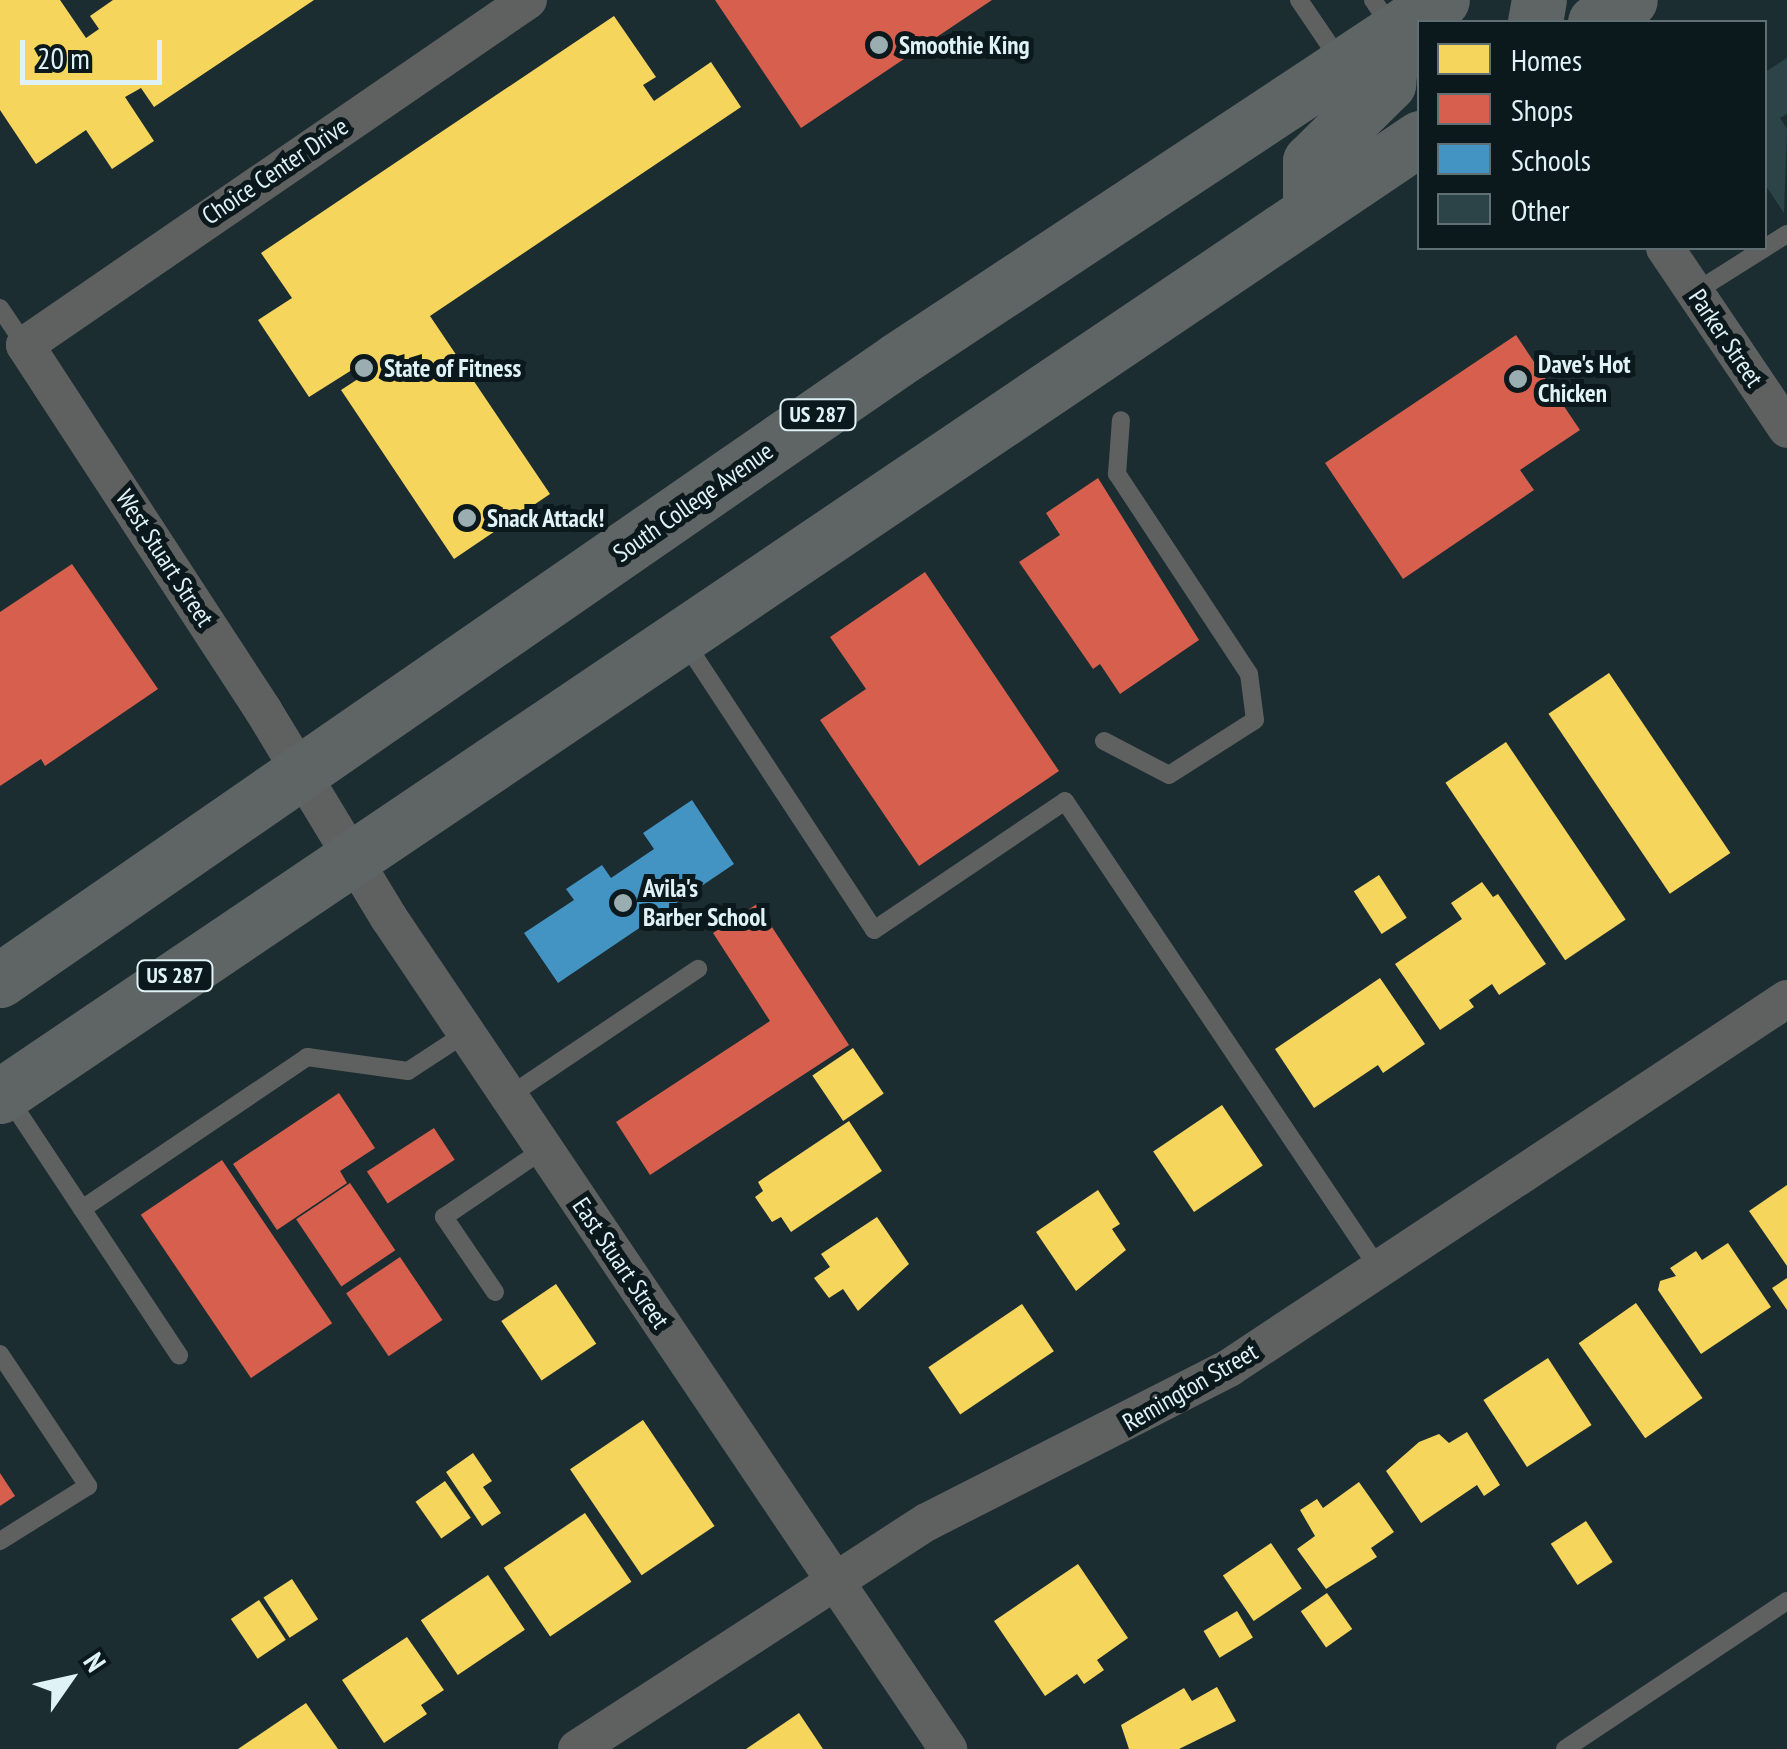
<!DOCTYPE html>
<style>
body{margin:0}
#map{position:relative;width:1787px;height:1749px;overflow:hidden;background:#1b2d31;font-family:"PT Sans Narrow",sans-serif}
div>[style]{position:absolute}
[style*='--x']{left:calc(var(--x)*1px);top:calc(var(--y)*1px);width:calc(var(--w)*1px);rotate:calc(var(--a)*1deg)}
.homes>*{inset:0;background:#f6d55c;transform-origin:0 0}
.shops>*{inset:0;background:#d6604d;transform-origin:0 0}
.schools>*{inset:0;background:#4393c3}
.building>*{inset:0;background:#2c4448}
.service>*{height:18px;margin:-9px;padding:0 9px;transform-origin:9px;border-radius:9px;background:#5f6060}
.minor>*{height:38px;margin:-19px;padding:0 19px;transform-origin:19px;border-radius:19px;background:#5f6060}
.trunk>*{height:55px;margin:-27.5px;padding:0 27.5px;transform-origin:27.5px;border-radius:27.5px;background:#5f6464}
.dots>*{width:28px;height:28px;translate:-50% -50%;box-sizing:border-box;border:5px solid #0b181c;border-radius:50%}
span{translate:-50% -50%;white-space:nowrap;text-align:center;line-height:1.15;-webkit-text-stroke:10px #0b181c;paint-order:stroke}
.shield-label span{padding:2px 8px;background:#0b181c;border:2px solid;border-radius:8px;-webkit-text-stroke-width:0}
.shield-label{font-size:22px;color:#dff2f6;font-weight:700}
.poi-label{font-size:25px;color:#dff2f6;font-weight:700}
.left{translate:0 -50%;text-align:left}
.street-label{font-size:25px;color:#dff2f6}
.legend{position:absolute;left:1417px;top:20px;width:350px;height:230px;box-sizing:border-box;background:#0b181c;border:2px solid #606f73;margin:0;padding:12px 18px;list-style:none;font-size:30px;color:#dff2f6}
.legend li{display:flex;align-items:center;gap:20px;height:50px}
.legend b{width:50px;border:2px solid #606f73}
.north{position:absolute;left:20px;top:1629px;width:100px;height:100px;-webkit-text-stroke:8px #0b181c;paint-order:stroke;rotate:56deg;font-size:28px;font-weight:700;line-height:40px;text-align:center;color:#dff2f6}
.north::after{content:'';display:block;margin:auto;width:35px;height:45px;background:#dff2f6;clip-path:polygon(50% 0,100% 100%,50% 72%,0 100%)}
.scale{position:absolute;left:20px;top:40px;width:142px;height:45px;box-sizing:border-box;border:5px solid #dff2f6;border-top:0;padding-left:12px;font-size:30px;line-height:35px;white-space:nowrap;color:#dff2f6;-webkit-text-stroke:8px #0b181c;paint-order:stroke}
</style>
<div id="map">
<div class="homes">
<div style="clip-path:polygon(0 0,60px 0,86px 38px,99px 29px,90px 16px,113px 0,314px 0,154px 107px,141px 88px,125px 97px,154px 141px,112px 169px,86px 130px,36px 164px,0 110px)"></div>
<div style="clip-path:polygon(614px 16px,656px 77px,643px 85px,654px 101px,711px 62px,741px 107px,430px 316px,550px 494px,454px 559px,341px 390px,361px 377px,355px 368px,309px 397px,258px 320px,292px 298px,261px 253px)"></div>
<div style="left:1609px;top:673px;width:217px;height:73px;rotate:56deg"></div>
<div style="left:1506px;top:742px;width:214px;height:73px;rotate:56deg"></div>
<div style="left:1379px;top:875px;width:51px;height:30px;rotate:57deg"></div>
<div style="clip-path:polygon(1482px 882px,1493px 897px,1498px 894px,1546px 964px,1499px 995px,1492px 984px,1469px 1000px,1474px 1007px,1440px 1030px,1395px 964px,1462px 919px,1451px 903px)"></div>
<div style="clip-path:polygon(1380px 978px,1425px 1044px,1383px 1073px,1378px 1065px,1314px 1108px,1275px 1049px)"></div>
<div style="left:853px;top:1048px;width:55px;height:49px;rotate:56deg"></div>
<div style="left:1222px;top:1105px;width:73px;height:83px;rotate:56deg"></div>
<div style="clip-path:polygon(849px 1121px,882px 1171px,791px 1232px,781px 1217px,772px 1222px,755px 1197px,763px 1191px,758px 1182px)"></div>
<div style="clip-path:polygon(1787px 1185px,1787px 1266px,1749px 1211px)"></div>
<div style="clip-path:polygon(1098px 1190px,1120px 1224px,1112px 1229px,1126px 1250px,1076px 1291px,1036px 1232px)"></div>
<div style="clip-path:polygon(877px 1217px,909px 1264px,858px 1311px,843px 1289px,829px 1298px,814px 1278px,830px 1267px,821px 1254px)"></div>
<div style="clip-path:polygon(1728px 1243px,1771px 1307px,1701px 1354px,1658px 1290px,1660px 1281px,1676px 1276px,1670px 1268px,1696px 1251px,1702px 1260px)"></div>
<div style="clip-path:polygon(1787px 1278px,1787px 1310px,1772px 1288px)"></div>
<div style="left:556px;top:1284px;width:72px;height:66px;rotate:56deg"></div>
<div style="left:1636px;top:1303px;width:116px;height:70px;rotate:55deg"></div>
<div style="left:1022px;top:1304px;width:57px;height:113px;rotate:56deg"></div>
<div style="left:1548px;top:1358px;width:80px;height:77px;rotate:57deg"></div>
<div style="left:643px;top:1420px;width:128px;height:88px;rotate:56deg"></div>
<div style="clip-path:polygon(1467px 1432px,1500px 1485px,1484px 1496px,1477px 1485px,1421px 1523px,1386px 1471px,1419px 1442px,1439px 1434px,1449px 1443px)"></div>
<div style="clip-path:polygon(473px 1453px,492px 1481px,483px 1487px,501px 1513px,482px 1526px,446px 1472px)"></div>
<div style="left:445px;top:1481px;width:45px;height:36px;rotate:55deg"></div>
<div style="clip-path:polygon(1359px 1482px,1394px 1532px,1371px 1548px,1377px 1557px,1326px 1589px,1297px 1549px,1315px 1536px,1300px 1510px,1317px 1499px,1323px 1508px)"></div>
<div style="left:585px;top:1513px;width:83px;height:98px;rotate:56deg"></div>
<div style="left:1586px;top:1521px;width:49px;height:42px;rotate:57deg"></div>
<div style="left:1271px;top:1543px;width:55px;height:58px;rotate:56deg"></div>
<div style="clip-path:polygon(1078px 1564px,1128px 1638px,1097px 1660px,1104px 1670px,1084px 1684px,1077px 1674px,1045px 1696px,994px 1621px)"></div>
<div style="left:488px;top:1575px;width:66px;height:81px;rotate:56deg"></div>
<div style="left:292px;top:1579px;width:48px;height:34px;rotate:57deg"></div>
<div style="left:1327px;top:1593px;width:44px;height:32px;rotate:55deg"></div>
<div style="left:259px;top:1600px;width:48px;height:34px;rotate:56deg"></div>
<div style="left:1237px;top:1611px;width:31px;height:39px;rotate:59deg"></div>
<div style="clip-path:polygon(407px 1637px,444px 1690px,421px 1705px,427px 1714px,384px 1743px,342px 1680px)"></div>
<div style="clip-path:polygon(1217px 1687px,1236px 1721px,1179px 1749px,1129px 1749px,1121px 1725px,1184px 1688px,1192px 1701px)"></div>
<div style="clip-path:polygon(306px 1703px,338px 1749px,238px 1749px)"></div>
<div style="clip-path:polygon(799px 1713px,823px 1749px,746px 1749px)"></div>
</div>
<div class="shops">
<div style="clip-path:polygon(715px 0,992px 0,801px 128px)"></div>
<div style="clip-path:polygon(1516px 335px,1580px 430px,1520px 470px,1534px 490px,1403px 579px,1325px 463px)"></div>
<div style="clip-path:polygon(1098px 478px,1199px 640px,1120px 694px,1100px 664px,1093px 669px,1019px 562px,1060px 535px,1046px 513px)"></div>
<div style="clip-path:polygon(72px 564px,158px 689px,45px 766px,41px 759px,0 786px,0 612px)"></div>
<div style="clip-path:polygon(925px 572px,1059px 771px,919px 866px,820px 720px,866px 689px,830px 637px)"></div>
<div style="clip-path:polygon(757px 904px,849px 1045px,650px 1175px,616px 1122px,770px 1021px,713px 933px)"></div>
<div style="clip-path:polygon(339px 1093px,375px 1148px,340px 1171px,347px 1183px,277px 1230px,233px 1164px)"></div>
<div style="left:434px;top:1128px;width:38px;height:80px;rotate:57deg"></div>
<div style="left:222px;top:1160px;width:197px;height:98px;rotate:56deg"></div>
<div style="left:350px;top:1183px;width:81px;height:65px;rotate:56deg"></div>
<div style="left:400px;top:1257px;width:76px;height:65px;rotate:56deg"></div>
<div style="clip-path:polygon(0 1473px,15px 1496px,0 1506px)"></div>
</div>
<div class="schools">
<div style="clip-path:polygon(692px 800px,734px 864px,558px 983px,524px 933px,574px 900px,566px 889px,602px 865px,611px 878px,654px 849px,643px 833px)"></div>
</div>
<div class="building">
<div style="clip-path:polygon(1787px 58px,1787px 114px,1780px 118px,1787px 129px,1784px 213px,1764px 183px,1764px 73px)"></div>
</div>
<div class="service">
<div style="--x:1299;--y:0;--w:75;--a:55.9"></div>
<div style="--x:1373;--y:0;--w:32;--a:56"></div>
<div style="--x:1695;--y:292;--w:109;--a:-32.2"></div>
<div style="--x:0;--y:308;--w:45;--a:56"></div>
<div style="--x:683;--y:639;--w:348;--a:56.7"></div>
<div style="--x:874;--y:930;--w:230;--a:-34"></div>
<div style="--x:1065;--y:801;--w:564;--a:56.14"></div>
<div style="--x:1104;--y:741;--w:73;--a:27.6"></div>
<div style="--x:1169;--y:775;--w:102;--a:-32.6"></div>
<div style="--x:1255;--y:720;--w:46;--a:-97.4"></div>
<div style="--x:1249;--y:674;--w:240;--a:-123.4"></div>
<div style="--x:1117;--y:474;--w:54;--a:-85.8"></div>
<div style="--x:509;--y:1096;--w:228;--a:-33.9"></div>
<div style="--x:8;--y:1097;--w:310;--a:56.5"></div>
<div style="--x:82;--y:1209;--w:272;--a:-34"></div>
<div style="--x:307;--y:1057;--w:102;--a:7.9"></div>
<div style="--x:408;--y:1071;--w:69;--a:-33.2"></div>
<div style="--x:495;--y:1292;--w:91;--a:-124.2"></div>
<div style="--x:444;--y:1217;--w:121;--a:-34.2"></div>
<div style="--x:0;--y:1354;--w:159;--a:56.3"></div>
<div style="--x:88;--y:1486;--w:104;--a:148"></div>
<div style="--x:1565;--y:1749;--w:267;--a:-33.7"></div>
</div>
<div class="minor">
<div style="--x:528;--y:0;--w:610;--a:145.55"></div>
<div style="--x:25;--y:345;--w:436;--a:56.9"></div>
<div style="--x:263;--y:710;--w:243;--a:58.8"></div>
<div style="--x:389;--y:918;--w:1002;--a:56.07"></div>
<div style="--x:1665;--y:248;--w:218;--a:56"></div>
<div style="--x:577;--y:1749;--w:417;--a:-33"></div>
<div style="--x:927;--y:1522;--w:339;--a:-27"></div>
<div style="--x:1229;--y:1368;--w:669;--a:-33.48"></div>
</div>
<div class="trunk">
<div style="--x:1535;--y:22;--w:22;--a:-80"></div>
<div style="--x:1595;--y:22;--w:41;--a:-32.2"></div>
<div style="--x:1310;--y:211;--w:50;--a:-90"></div>
<div style="--x:1310;--y:161;--w:110;--a:-44.6"></div>
<div style="--x:1388;--y:84;--w:52;--a:-83.4"></div>
<div style="--x:0;--y:980;--w:1090;--a:-34.65"></div>
<div style="--x:897;--y:360;--w:653;--a:-33.45"></div>
<div style="--x:0;--y:1096;--w:1713;--a:-34.01"></div>
</div>
<div class="dots">
<div style="left:879px;top:45px;background:#9aadb1"></div>
<div style="left:364px;top:368px;background:#9aadb1"></div>
<div style="left:1518px;top:379px;background:#9aadb1"></div>
<div style="left:467px;top:518px;background:#9aadb1"></div>
<div style="left:623px;top:903px;background:#9aadb1"></div>
</div>
<div class="shield-label">
<span style="left:818px;top:415px">US 287</span>
<span style="left:175px;top:976px">US 287</span>
</div>
<div class="poi-label">
<span class="left" style="left:899px;top:45px">Smoothie King</span>
<span class="left" style="left:1538px;top:379px">Dave's Hot<br>Chicken</span>
<span class="left" style="left:384px;top:368px">State of Fitness</span>
<span class="left" style="left:487px;top:518px">Snack Attack!</span>
<span class="left" style="left:643px;top:903px">Avila's<br>Barber School</span>
</div>
<div class="street-label">
<span style="left:275px;top:171px;rotate:-34deg">Choice Center Drive</span>
<span style="left:1726px;top:338px;rotate:56deg">Parker Street</span>
<span style="left:693px;top:502px;rotate:-35deg">South College Avenue</span>
<span style="left:165px;top:558px;rotate:57deg">West Stuart Street</span>
<span style="left:621px;top:1263px;rotate:56deg">East Stuart Street</span>
<span style="left:1190px;top:1387px;rotate:-30deg">Remington Street</span>
</div>
<ul class="legend">
<li><b style="height:28px;background:#f6d55c"></b>Homes</li>
<li><b style="height:28px;background:#d6604d"></b>Shops</li>
<li><b style="height:28px;background:#4393c3"></b>Schools</li>
<li><b style="height:28px;background:#2c4448"></b>Other</li>
</ul>
<div class="north">N</div>
<div class="scale">20 m</div>
</div>
